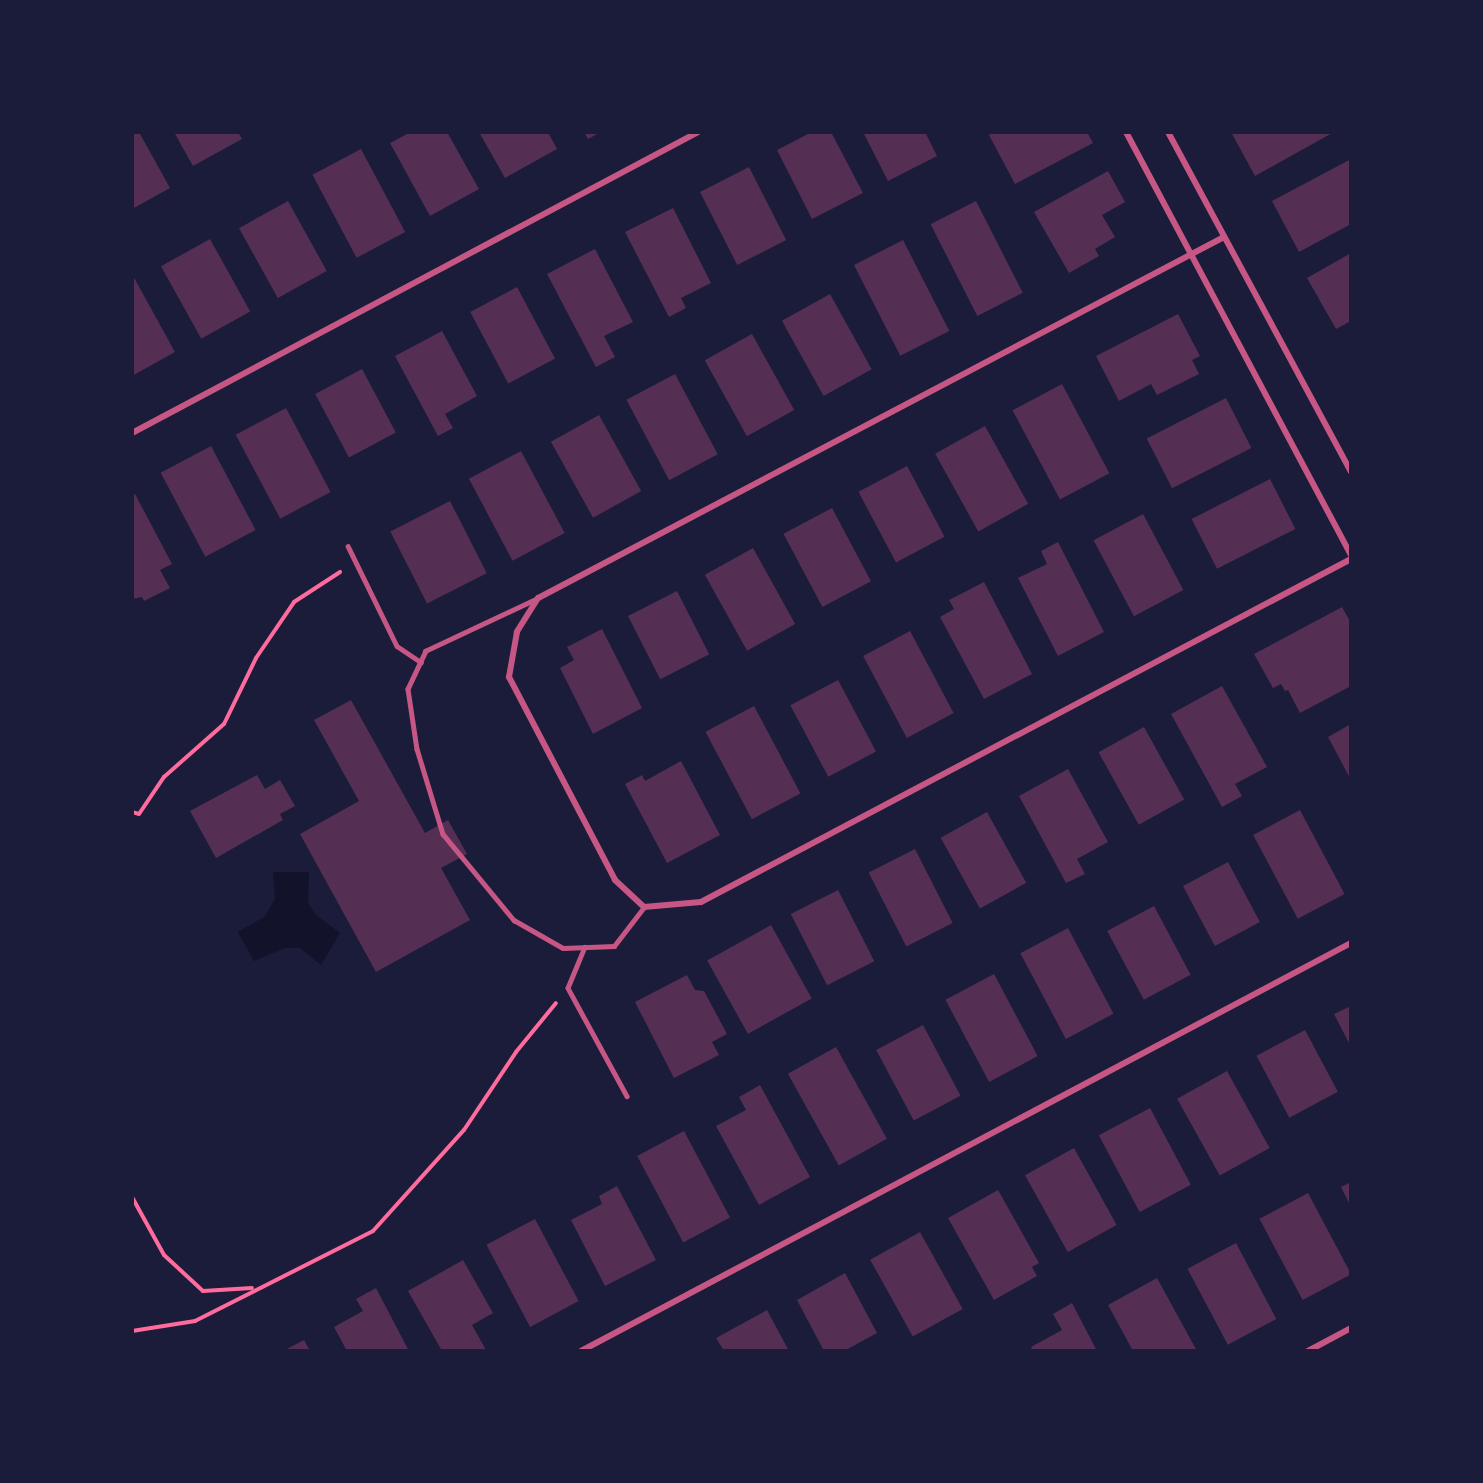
<!DOCTYPE html>
<style>
body{margin:0}
#map{position:relative;width:1483px;height:1483px;overflow:hidden;background:#1b1b3a;font-family:"Noto Serif",serif}
div>[style]{position:absolute}
[style*='--x']{left:calc(var(--x)*1px);top:calc(var(--y)*1px);width:calc(var(--w)*1px);rotate:calc(var(--a)*1deg)}
.water>*{inset:0;background:#12122b}
.building>*{inset:0;background:#542f53;transform-origin:0 0}
.path>*{height:4px;margin:-2px;padding:0 2px;transform-origin:2px;border-radius:2px;background:#ff6b9d}
.service>*{height:4.5px;margin:-2.25px;padding:0 2.25px;transform-origin:2.25px;border-radius:2.25px;background:#c65784}
.minor>*{height:6px;margin:-3px;padding:0 3px;transform-origin:3px;border-radius:3px;background:#c65784}
span{translate:-50% -50%;white-space:nowrap;text-align:center;line-height:1.15;-webkit-text-stroke:6px #1b1b3a;paint-order:stroke}
.frame{position:absolute;inset:0;border:134px solid #1b1b3a;pointer-events:none}
</style>
<div id="map">
<div class="water">
<div style="clip-path:polygon(273px 872px,309px 872px,308px 903px,316px 915px,340px 933px,321px 965px,300px 948px,285px 948px,254px 961px,238px 932px,264px 917px,275px 899px)"></div>
</div>
<div class="building">
<div style="clip-path:polygon(132px 132px,139px 132px,170px 188px,132px 209px)"></div>
<div style="clip-path:polygon(174px 132px,238px 132px,242px 139px,193px 166px)"></div>
<div style="clip-path:polygon(411px 132px,447px 132px,479px 189px,430px 216px,390px 143px)"></div>
<div style="clip-path:polygon(479px 132px,548px 132px,557px 149px,505px 178px)"></div>
<div style="clip-path:polygon(584px 132px,601px 132px,588px 139px)"></div>
<div style="clip-path:polygon(812px 132px,831px 132px,863px 193px,812px 219px,777px 150px)"></div>
<div style="clip-path:polygon(863px 132px,925px 132px,937px 156px,888px 181px)"></div>
<div style="clip-path:polygon(995px 132px,1087px 132px,1093px 143px,1015px 184px,989px 135px)"></div>
<div style="clip-path:polygon(1231px 132px,1334px 132px,1255px 176px)"></div>
<div style="left:361px;top:149px;width:94px;height:55px;rotate:62deg"></div>
<div style="clip-path:polygon(1351px 159px,1351px 224px,1299px 252px,1272px 201px)"></div>
<div style="left:749px;top:167px;width:82px;height:55px;rotate:63deg"></div>
<div style="clip-path:polygon(1108px 171px,1125px 202px,1102px 215px,1115px 237px,1095px 249px,1099px 256px,1069px 273px,1034px 212px)"></div>
<div style="left:288px;top:201px;width:80px;height:56px;rotate:61deg"></div>
<div style="left:976px;top:201px;width:103px;height:51px;rotate:63deg"></div>
<div style="clip-path:polygon(673px 208px,711px 283px,681px 298px,686px 308px,669px 317px,625px 232px)"></div>
<div style="left:210px;top:239px;width:83px;height:56px;rotate:61deg"></div>
<div style="left:903px;top:240px;width:102px;height:55px;rotate:63deg"></div>
<div style="clip-path:polygon(595px 249px,633px 322px,604px 336px,615px 357px,596px 367px,547px 274px)"></div>
<div style="clip-path:polygon(1351px 253px,1351px 321px,1336px 329px,1307px 278px)"></div>
<div style="clip-path:polygon(132px 274px,175px 352px,132px 376px)"></div>
<div style="left:517px;top:287px;width:81px;height:53px;rotate:62deg"></div>
<div style="left:830px;top:294px;width:86px;height:55px;rotate:61deg"></div>
<div style="clip-path:polygon(1178px 314px,1200px 356px,1192px 360px,1199px 374px,1157px 395px,1151px 384px,1119px 401px,1096px 356px)"></div>
<div style="clip-path:polygon(442px 331px,477px 396px,445px 414px,453px 428px,438px 436px,395px 356px)"></div>
<div style="left:752px;top:334px;width:87px;height:54px;rotate:61deg"></div>
<div style="left:362px;top:369px;width:72px;height:53px;rotate:62deg"></div>
<div style="left:675px;top:374px;width:91px;height:55px;rotate:62deg"></div>
<div style="left:1062px;top:384px;width:101px;height:56px;rotate:62deg"></div>
<div style="left:1226px;top:398px;width:56px;height:89px;rotate:63deg"></div>
<div style="left:286px;top:408px;width:95px;height:57px;rotate:62deg"></div>
<div style="left:599px;top:415px;width:87px;height:55px;rotate:61deg"></div>
<div style="left:985px;top:426px;width:89px;height:57px;rotate:61deg"></div>
<div style="left:211px;top:446px;width:95px;height:57px;rotate:62deg"></div>
<div style="left:521px;top:451px;width:93px;height:59px;rotate:62deg"></div>
<div style="left:907px;top:466px;width:80px;height:55px;rotate:62deg"></div>
<div style="left:1270px;top:479px;width:56px;height:88px;rotate:63deg"></div>
<div style="clip-path:polygon(135px 494px,172px 564px,160px 570px,170px 588px,144px 601px,142px 597px,132px 599px,132px 495px)"></div>
<div style="left:450px;top:501px;width:81px;height:67px;rotate:63deg"></div>
<div style="left:832px;top:508px;width:83px;height:55px;rotate:62deg"></div>
<div style="left:1143px;top:514px;width:86px;height:56px;rotate:62deg"></div>
<div style="clip-path:polygon(1058px 542px,1104px 632px,1058px 656px,1018px 578px,1047px 564px,1041px 551px)"></div>
<div style="left:753px;top:548px;width:87px;height:55px;rotate:61deg"></div>
<div style="clip-path:polygon(984px 582px,1032px 674px,984px 699px,940px 617px,954px 609px,949px 600px)"></div>
<div style="left:677px;top:591px;width:71px;height:55px;rotate:63deg"></div>
<div style="clip-path:polygon(1342px 607px,1351px 623px,1351px 686px,1300px 713px,1288px 690px,1285px 691px,1281px 684px,1273px 688px,1254px 654px)"></div>
<div style="clip-path:polygon(602px 629px,642px 708px,593px 734px,560px 668px,574px 660px,567px 647px)"></div>
<div style="left:910px;top:631px;width:93px;height:53px;rotate:62deg"></div>
<div style="left:838px;top:680px;width:81px;height:54px;rotate:62deg"></div>
<div style="clip-path:polygon(1222px 686px,1267px 767px,1235px 784px,1242px 796px,1222px 807px,1171px 714px)"></div>
<div style="clip-path:polygon(351px 700px,425px 833px,448px 820px,467px 854px,441px 868px,470px 920px,376px 972px,300px 834px,359px 801px,314px 720px)"></div>
<div style="left:754px;top:706px;width:99px;height:55px;rotate:62deg"></div>
<div style="clip-path:polygon(1351px 724px,1351px 780px,1328px 737px)"></div>
<div style="left:1144px;top:727px;width:83px;height:52px;rotate:61deg"></div>
<div style="clip-path:polygon(681px 761px,720px 835px,667px 863px,625px 784px,642px 775px,645px 781px)"></div>
<div style="clip-path:polygon(1068px 769px,1108px 842px,1077px 859px,1085px 874px,1066px 883px,1019px 796px)"></div>
<div style="clip-path:polygon(257px 775px,265px 789px,280px 780px,295px 806px,280px 814px,283px 820px,216px 858px,190px 811px)"></div>
<div style="left:1300px;top:810px;width:95px;height:53px;rotate:62deg"></div>
<div style="left:987px;top:812px;width:81px;height:53px;rotate:61deg"></div>
<div style="left:915px;top:849px;width:83px;height:52px;rotate:63deg"></div>
<div style="left:1228px;top:862px;width:68px;height:51px;rotate:62deg"></div>
<div style="left:838px;top:890px;width:80px;height:53px;rotate:63deg"></div>
<div style="left:1154px;top:906px;width:78px;height:53px;rotate:62deg"></div>
<div style="left:771px;top:925px;width:84px;height:73px;rotate:61deg"></div>
<div style="left:1068px;top:928px;width:97px;height:54px;rotate:62deg"></div>
<div style="left:994px;top:974px;width:93px;height:55px;rotate:62deg"></div>
<div style="clip-path:polygon(687px 975px,695px 990px,704px 991px,727px 1034px,712px 1042px,719px 1055px,674px 1078px,635px 1002px)"></div>
<div style="clip-path:polygon(1351px 1006px,1351px 1047px,1334px 1014px)"></div>
<div style="left:923px;top:1025px;width:80px;height:53px;rotate:62deg"></div>
<div style="left:1305px;top:1030px;width:70px;height:55px;rotate:62deg"></div>
<div style="left:836px;top:1047px;width:105px;height:55px;rotate:61deg"></div>
<div style="left:1227px;top:1071px;width:88px;height:57px;rotate:61deg"></div>
<div style="clip-path:polygon(760px 1085px,810px 1177px,759px 1205px,716px 1126px,746px 1110px,739px 1097px)"></div>
<div style="left:1150px;top:1108px;width:87px;height:58px;rotate:62deg"></div>
<div style="left:684px;top:1131px;width:98px;height:53px;rotate:62deg"></div>
<div style="left:1074px;top:1148px;width:88px;height:56px;rotate:61deg"></div>
<div style="clip-path:polygon(1351px 1182px,1351px 1207px,1341px 1187px)"></div>
<div style="clip-path:polygon(617px 1186px,656px 1260px,605px 1286px,571px 1220px,602px 1204px,599px 1196px)"></div>
<div style="clip-path:polygon(998px 1190px,1039px 1263px,1032px 1267px,1037px 1276px,994px 1300px,948px 1218px)"></div>
<div style="left:1308px;top:1193px;width:92px;height:55px;rotate:62deg"></div>
<div style="left:535px;top:1219px;width:93px;height:55px;rotate:62deg"></div>
<div style="left:920px;top:1232px;width:88px;height:57px;rotate:61deg"></div>
<div style="left:1236px;top:1243px;width:86px;height:55px;rotate:62deg"></div>
<div style="clip-path:polygon(463px 1260px,493px 1313px,472px 1325px,486px 1350px,442px 1351px,408px 1291px)"></div>
<div style="clip-path:polygon(845px 1273px,877px 1333px,844px 1351px,824px 1351px,797px 1300px)"></div>
<div style="clip-path:polygon(1157px 1278px,1197px 1351px,1133px 1351px,1108px 1305px)"></div>
<div style="clip-path:polygon(376px 1288px,409px 1351px,347px 1351px,334px 1327px,363px 1311px,356px 1299px)"></div>
<div style="clip-path:polygon(1072px 1303px,1097px 1351px,1033px 1351px,1031px 1347px,1062px 1330px,1053px 1314px)"></div>
<div style="clip-path:polygon(767px 1310px,789px 1351px,724px 1351px,716px 1338px)"></div>
<div style="clip-path:polygon(304px 1340px,310px 1351px,283px 1351px)"></div>
</div>
<div class="path">
<div style="--x:132;--y:812;--w:7;--a:16"></div>
<div style="--x:139;--y:814;--w:45;--a:-56"></div>
<div style="--x:164;--y:777;--w:80;--a:-41.5"></div>
<div style="--x:224;--y:724;--w:73;--a:-64.1"></div>
<div style="--x:256;--y:658;--w:68;--a:-55.8"></div>
<div style="--x:294;--y:602;--w:55;--a:-33.1"></div>
<div style="--x:132;--y:1197;--w:66;--a:61.1"></div>
<div style="--x:164;--y:1255;--w:53;--a:42.7"></div>
<div style="--x:203;--y:1291;--w:49;--a:-3.5"></div>
<div style="--x:132;--y:1331;--w:64;--a:-9"></div>
<div style="--x:195;--y:1321;--w:199;--a:-26.8"></div>
<div style="--x:373;--y:1231;--w:136;--a:-48"></div>
<div style="--x:464;--y:1130;--w:94;--a:-56.3"></div>
<div style="--x:516;--y:1052;--w:63;--a:-50.8"></div>
</div>
<div class="service">
<div style="--x:348;--y:546;--w:111;--a:63.9"></div>
<div style="--x:397;--y:646;--w:29;--a:34"></div>
<div style="--x:537;--y:599;--w:123;--a:154.9"></div>
<div style="--x:426;--y:651;--w:42;--a:115.3"></div>
<div style="--x:408;--y:689;--w:61;--a:81.5"></div>
<div style="--x:417;--y:749;--w:89;--a:73"></div>
<div style="--x:443;--y:834;--w:112;--a:50.5"></div>
<div style="--x:514;--y:920;--w:56;--a:29.7"></div>
<div style="--x:563;--y:948;--w:51;--a:-2.2"></div>
<div style="--x:614;--y:946;--w:49;--a:-52.4"></div>
<div style="--x:585;--y:947;--w:44;--a:112.5"></div>
<div style="--x:568;--y:988;--w:123;--a:61.4"></div>
</div>
<div class="minor">
<div style="--x:1126;--y:132;--w:479;--a:62"></div>
<div style="--x:1168;--y:132;--w:386;--a:61.7"></div>
<div style="--x:1224;--y:237;--w:775;--a:152.24"></div>
<div style="--x:538;--y:598;--w:40;--a:122"></div>
<div style="--x:517;--y:632;--w:46;--a:100.1"></div>
<div style="--x:509;--y:677;--w:229;--a:62.4"></div>
<div style="--x:615;--y:880;--w:40;--a:43"></div>
<div style="--x:644;--y:907;--w:57;--a:-5"></div>
<div style="--x:701;--y:902;--w:735;--a:-27.82"></div>
<div style="--x:132;--y:433;--w:641;--a:-28"></div>
<div style="--x:581;--y:1351;--w:871;--a:-27.92"></div>
<div style="--x:1308;--y:1351;--w:49;--a:-28.1"></div>
</div>
<div class="frame"></div>
</div>
